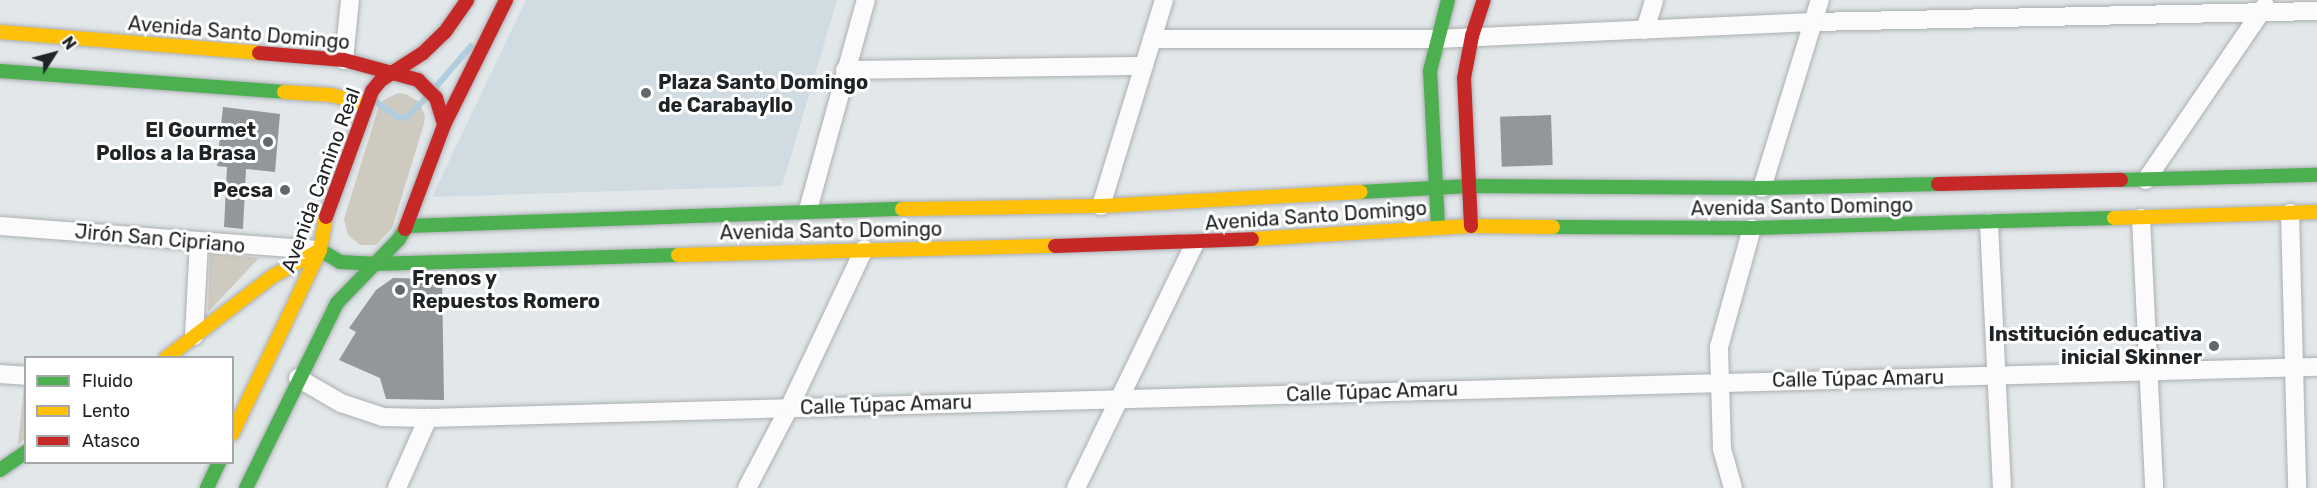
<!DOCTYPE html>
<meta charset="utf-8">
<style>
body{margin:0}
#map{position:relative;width:2317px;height:488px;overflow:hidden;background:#e2e7ea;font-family:Rubik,sans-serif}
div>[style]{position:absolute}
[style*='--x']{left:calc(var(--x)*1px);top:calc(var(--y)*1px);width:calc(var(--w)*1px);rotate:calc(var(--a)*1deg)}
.built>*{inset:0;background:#d1dbe2}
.green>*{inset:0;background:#cecac0}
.stream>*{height:6px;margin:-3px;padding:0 3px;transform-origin:3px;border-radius:3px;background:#b2cede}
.building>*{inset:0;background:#93979a;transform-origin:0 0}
.roads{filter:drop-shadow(0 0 2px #abafb1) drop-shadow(0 0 2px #abafb1)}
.street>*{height:18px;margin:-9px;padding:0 9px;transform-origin:9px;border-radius:9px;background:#fbfbfc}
.fast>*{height:14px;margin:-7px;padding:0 7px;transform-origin:7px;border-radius:7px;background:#4caf50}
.slow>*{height:14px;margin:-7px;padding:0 7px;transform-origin:7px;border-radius:7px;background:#ffc107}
.jam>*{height:14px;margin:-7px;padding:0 7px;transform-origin:7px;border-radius:7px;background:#c62828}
.dots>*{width:16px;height:16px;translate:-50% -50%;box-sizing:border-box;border:3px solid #fff;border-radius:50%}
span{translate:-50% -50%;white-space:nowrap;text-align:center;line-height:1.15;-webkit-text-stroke:6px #fff;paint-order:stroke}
.street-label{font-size:20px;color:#212426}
.poi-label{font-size:20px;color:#212426;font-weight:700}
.left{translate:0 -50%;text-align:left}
.right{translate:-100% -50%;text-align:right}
.legend{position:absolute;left:24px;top:356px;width:210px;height:108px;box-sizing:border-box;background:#fff;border:2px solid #a6a7a8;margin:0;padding:8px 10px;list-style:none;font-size:18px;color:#212426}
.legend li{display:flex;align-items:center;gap:12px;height:30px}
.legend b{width:30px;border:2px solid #a6a7a8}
.north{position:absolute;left:24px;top:24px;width:60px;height:60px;-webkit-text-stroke:4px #fff;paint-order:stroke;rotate:54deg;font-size:16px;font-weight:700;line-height:24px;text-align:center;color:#212426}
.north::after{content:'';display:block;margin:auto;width:21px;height:27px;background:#212426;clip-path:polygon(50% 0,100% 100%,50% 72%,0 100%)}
</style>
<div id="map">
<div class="built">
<div style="clip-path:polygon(526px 0,837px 0,782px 186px,432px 197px)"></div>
</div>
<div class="green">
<div style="clip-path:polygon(398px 93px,406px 94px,419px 102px,425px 116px,424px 124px,392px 228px,376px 245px,360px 245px,348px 235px,344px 219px,379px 106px,384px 100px)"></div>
<div style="clip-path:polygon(210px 253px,259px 258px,208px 312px)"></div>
<div style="clip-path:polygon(24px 385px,25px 439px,18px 444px)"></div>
</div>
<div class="stream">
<div style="--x:435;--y:88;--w:55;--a:-49.4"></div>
<div style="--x:375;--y:101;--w:28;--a:35"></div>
<div style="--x:398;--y:117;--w:8;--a:7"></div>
<div style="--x:406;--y:118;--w:28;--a:-45"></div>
</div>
<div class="building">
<div style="clip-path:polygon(223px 107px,280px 114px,275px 172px,246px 169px,243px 229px,224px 227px,227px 167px,217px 166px)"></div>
<div style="left:1551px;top:115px;width:50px;height:51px;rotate:88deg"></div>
<div style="clip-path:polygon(393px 278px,442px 279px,444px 400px,386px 399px,380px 378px,339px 360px,356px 332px,349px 328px,376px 290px)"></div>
</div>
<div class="roads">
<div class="street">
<div style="--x:1645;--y:30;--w:31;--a:-73"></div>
<div style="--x:1152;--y:39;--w:284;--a:0"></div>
<div style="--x:1436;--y:39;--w:377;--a:-2.6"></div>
<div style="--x:1813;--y:22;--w:504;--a:-1.25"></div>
<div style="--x:344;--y:60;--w:60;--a:-84.3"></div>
<div style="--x:845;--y:70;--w:299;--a:-0.8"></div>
<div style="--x:2146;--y:180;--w:211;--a:-55.6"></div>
<div style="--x:1762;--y:188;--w:197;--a:-72.9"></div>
<div style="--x:1101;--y:206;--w:215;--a:-73"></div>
<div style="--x:808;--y:210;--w:218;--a:-74.6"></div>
<div style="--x:2290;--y:213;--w:275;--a:88.5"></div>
<div style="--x:2141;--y:218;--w:270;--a:87.2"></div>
<div style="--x:1989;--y:223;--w:265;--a:87.2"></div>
<div style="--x:0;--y:226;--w:319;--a:4.3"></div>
<div style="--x:194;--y:336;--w:94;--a:-87"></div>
<div style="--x:0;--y:374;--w:26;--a:4"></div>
<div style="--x:298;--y:378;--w:50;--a:30.2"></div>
<div style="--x:341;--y:403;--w:44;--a:18.4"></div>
<div style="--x:383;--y:417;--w:45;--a:1.3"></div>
<div style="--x:428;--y:418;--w:1890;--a:-1.55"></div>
<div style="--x:397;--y:488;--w:77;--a:-66.1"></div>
<div style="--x:747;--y:488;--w:90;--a:-62.3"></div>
<div style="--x:789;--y:408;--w:176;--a:-64.7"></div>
<div style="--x:1076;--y:488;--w:272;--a:-64.1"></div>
<div style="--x:1733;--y:488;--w:41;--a:-105.8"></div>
<div style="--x:1722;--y:449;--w:102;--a:-91.7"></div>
<div style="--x:1719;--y:347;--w:123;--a:-74.5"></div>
</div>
<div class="fast">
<div style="--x:0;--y:71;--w:285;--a:4.2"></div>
<div style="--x:2121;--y:180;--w:196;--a:-1.5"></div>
<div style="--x:1361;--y:192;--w:108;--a:-3.2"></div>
<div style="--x:1469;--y:186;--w:293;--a:0.4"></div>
<div style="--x:1762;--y:188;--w:176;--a:-1.3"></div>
<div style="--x:407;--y:226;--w:495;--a:-2"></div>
<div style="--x:1438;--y:227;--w:156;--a:-92.9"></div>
<div style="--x:1430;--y:71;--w:73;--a:-75.8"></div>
<div style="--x:1553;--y:227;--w:199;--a:0.3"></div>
<div style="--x:1752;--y:228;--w:362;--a:-1.6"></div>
<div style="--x:320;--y:250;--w:23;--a:31"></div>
<div style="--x:340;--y:262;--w:33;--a:3"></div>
<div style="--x:373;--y:264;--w:305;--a:-1.7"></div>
<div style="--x:0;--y:470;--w:32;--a:-35"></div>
<div style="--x:207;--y:488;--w:29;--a:-65"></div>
<div style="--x:246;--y:488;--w:206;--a:-63.8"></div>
<div style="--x:337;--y:303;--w:89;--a:-45.9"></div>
<div style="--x:399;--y:239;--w:12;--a:-59"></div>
</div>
<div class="slow">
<div style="--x:0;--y:32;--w:260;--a:4.6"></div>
<div style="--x:284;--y:92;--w:47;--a:3.7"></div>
<div style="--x:331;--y:95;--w:36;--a:14"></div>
<div style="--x:902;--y:209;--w:199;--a:-0.9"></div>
<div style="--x:1101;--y:206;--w:260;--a:-3.1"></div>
<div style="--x:2114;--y:218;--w:203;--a:-1.7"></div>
<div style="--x:1252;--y:239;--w:219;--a:-3.4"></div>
<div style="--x:1471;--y:226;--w:82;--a:0.7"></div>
<div style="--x:678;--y:255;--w:377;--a:-1.4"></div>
<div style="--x:166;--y:358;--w:135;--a:-37.5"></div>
<div style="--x:273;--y:276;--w:54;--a:-29"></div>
<div style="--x:232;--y:434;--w:204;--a:-64.4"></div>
<div style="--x:320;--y:250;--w:34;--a:-80"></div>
</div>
<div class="jam">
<div style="--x:259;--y:53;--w:85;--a:4.7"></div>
<div style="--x:344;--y:60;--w:77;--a:15.1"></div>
<div style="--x:418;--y:80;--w:25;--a:45"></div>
<div style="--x:436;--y:98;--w:28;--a:73"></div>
<div style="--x:1938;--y:184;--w:183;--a:-1.3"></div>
<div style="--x:326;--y:217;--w:134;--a:-69.9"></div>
<div style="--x:372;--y:91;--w:14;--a:-51"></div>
<div style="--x:381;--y:80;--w:50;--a:-32.7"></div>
<div style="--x:423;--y:53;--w:30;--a:-44"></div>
<div style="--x:445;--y:32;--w:39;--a:-55"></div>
<div style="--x:1471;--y:226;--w:148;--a:-92.7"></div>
<div style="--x:1464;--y:78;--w:43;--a:-79.2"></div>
<div style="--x:1472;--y:36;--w:38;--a:-72"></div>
<div style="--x:405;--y:229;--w:111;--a:-69.4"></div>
<div style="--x:444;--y:125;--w:140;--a:-63.6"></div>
<div style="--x:1055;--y:246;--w:197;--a:-2"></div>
</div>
</div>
<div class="dots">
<div style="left:646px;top:93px;background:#65686b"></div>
<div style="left:268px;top:142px;background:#65686b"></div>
<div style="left:285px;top:190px;background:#65686b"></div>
<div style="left:400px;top:290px;background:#65686b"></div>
<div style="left:2214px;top:346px;background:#65686b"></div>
</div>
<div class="street-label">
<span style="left:239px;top:33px;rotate:5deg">Avenida Santo Domingo</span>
<span style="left:321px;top:180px;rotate:-70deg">Avenida Camino Real</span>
<span style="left:1802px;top:207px;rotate:-1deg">Avenida Santo Domingo</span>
<span style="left:1316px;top:216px;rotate:-4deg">Avenida Santo Domingo</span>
<span style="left:831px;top:231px;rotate:-1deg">Avenida Santo Domingo</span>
<span style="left:160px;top:239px;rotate:5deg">Jirón San Cipriano</span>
<span style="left:1858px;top:379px;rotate:-1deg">Calle Túpac Amaru</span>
<span style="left:1372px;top:392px;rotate:-2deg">Calle Túpac Amaru</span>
<span style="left:886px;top:405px;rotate:-2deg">Calle Túpac Amaru</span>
</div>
<div class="poi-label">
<span class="left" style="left:658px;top:94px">Plaza Santo Domingo<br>de Carabayllo</span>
<span class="right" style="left:256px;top:142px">El Gourmet<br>Pollos a la Brasa</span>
<span class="right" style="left:273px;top:190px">Pecsa</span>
<span class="left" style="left:412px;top:290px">Frenos y<br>Repuestos Romero</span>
<span class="right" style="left:2202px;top:346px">Institución educativa<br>inicial Skinner</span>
</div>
<ul class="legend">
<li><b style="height:8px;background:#4caf50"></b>Fluido</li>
<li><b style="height:8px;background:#ffc107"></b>Lento</li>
<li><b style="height:8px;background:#c62828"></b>Atasco</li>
</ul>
<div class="north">N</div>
</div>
